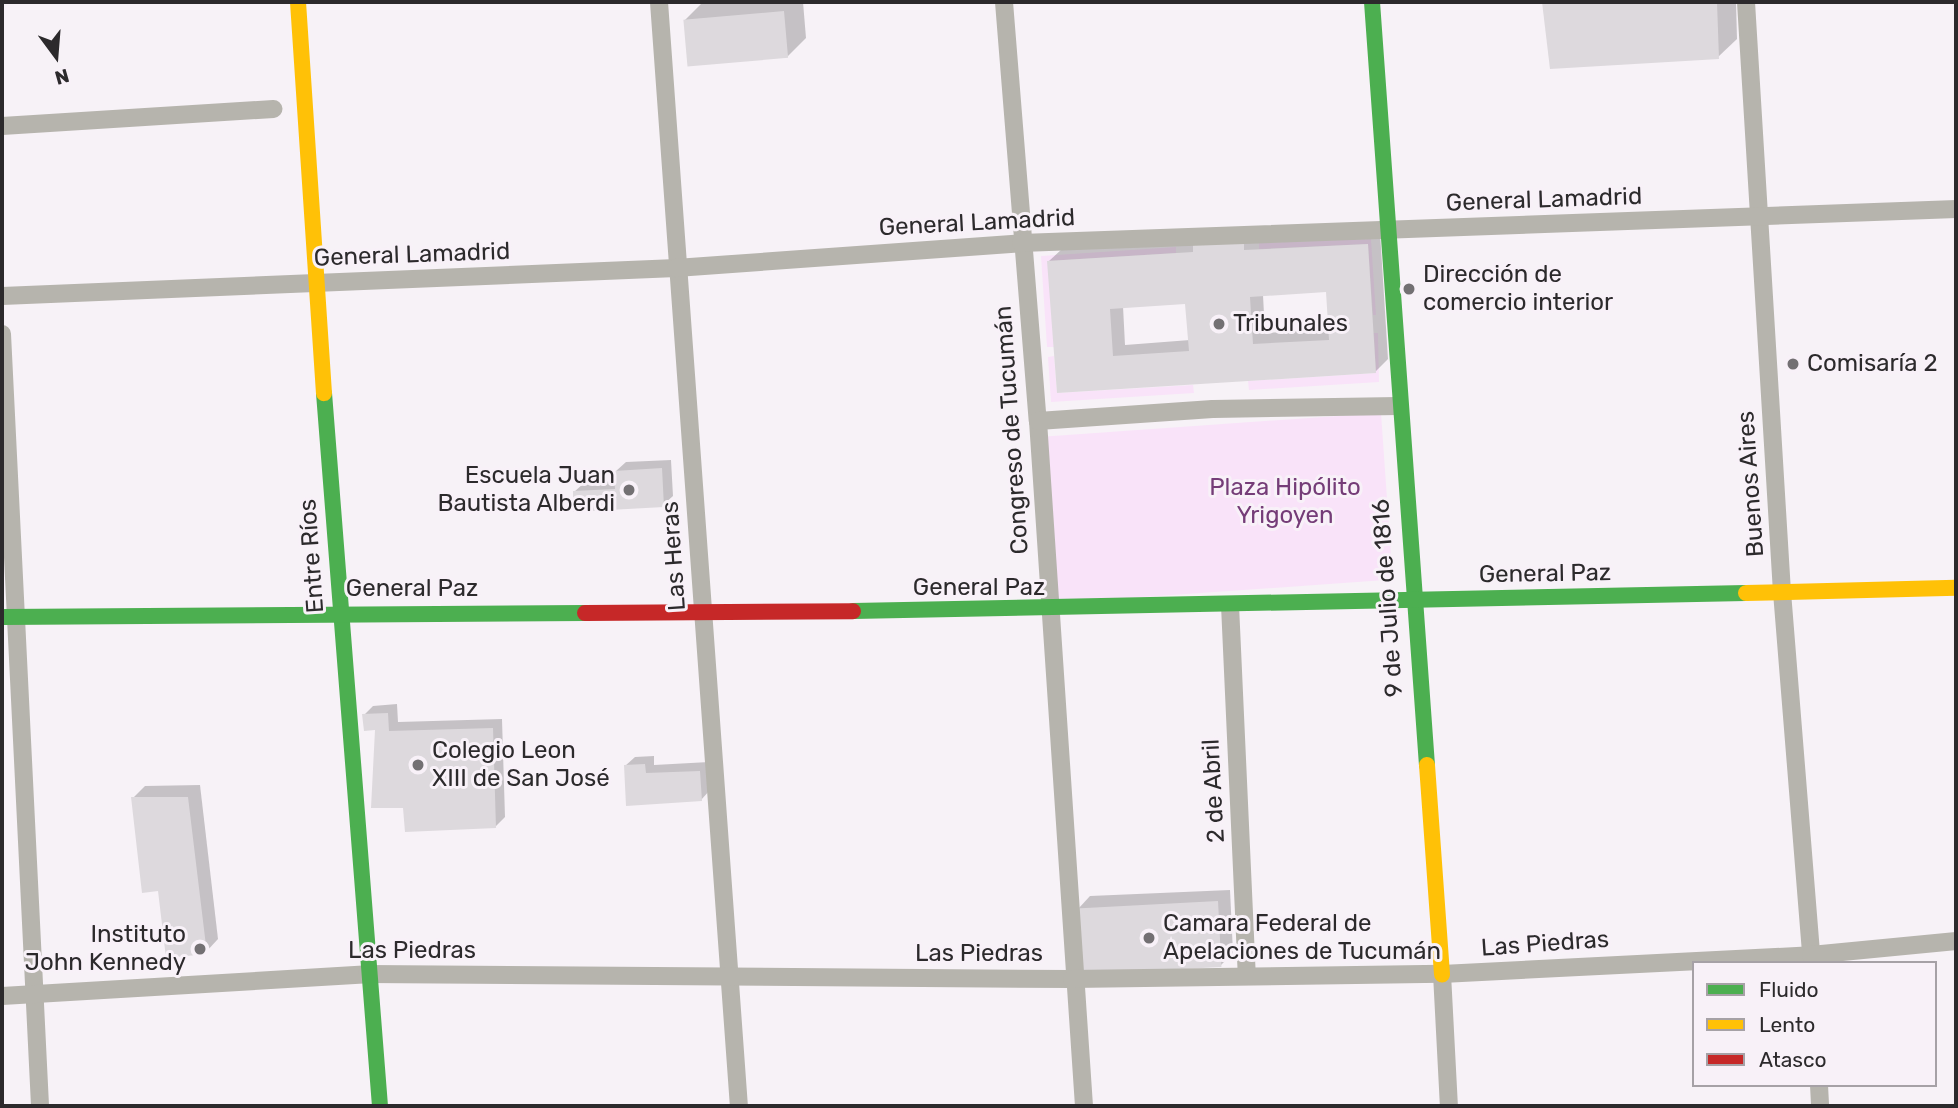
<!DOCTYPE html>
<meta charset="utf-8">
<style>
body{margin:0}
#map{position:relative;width:1958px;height:1108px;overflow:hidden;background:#f7f2f7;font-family:Rubik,sans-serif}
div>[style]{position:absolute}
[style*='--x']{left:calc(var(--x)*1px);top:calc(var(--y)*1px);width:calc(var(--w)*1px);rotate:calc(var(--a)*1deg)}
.green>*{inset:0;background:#f9e3f9;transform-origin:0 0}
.shadow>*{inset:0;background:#0003}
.building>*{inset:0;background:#ddd9dd;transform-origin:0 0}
.street>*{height:18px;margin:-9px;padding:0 9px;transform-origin:9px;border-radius:9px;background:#b6b4ad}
.fast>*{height:16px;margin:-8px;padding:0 8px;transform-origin:8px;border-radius:8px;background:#4caf50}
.slow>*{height:16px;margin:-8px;padding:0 8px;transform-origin:8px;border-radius:8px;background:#ffc107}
.jam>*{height:16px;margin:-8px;padding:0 8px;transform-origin:8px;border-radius:8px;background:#c62828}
.dots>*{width:19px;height:19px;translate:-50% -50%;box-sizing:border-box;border:4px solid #f8f1f8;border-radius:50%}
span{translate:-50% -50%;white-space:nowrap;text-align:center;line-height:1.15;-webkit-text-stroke:6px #f8f1f8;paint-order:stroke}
.street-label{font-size:24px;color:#2c2a2c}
.poi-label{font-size:24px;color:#2c2a2c}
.left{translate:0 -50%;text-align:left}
.right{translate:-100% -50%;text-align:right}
.park-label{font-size:24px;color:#753d78}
.frame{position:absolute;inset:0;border:4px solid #2c2a2c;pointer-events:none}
.legend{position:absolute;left:1692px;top:961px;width:245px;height:126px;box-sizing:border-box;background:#f8f1f8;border:2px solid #a6a1a6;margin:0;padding:9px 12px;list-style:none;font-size:21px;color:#2c2a2c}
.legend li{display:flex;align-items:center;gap:14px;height:35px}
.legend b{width:35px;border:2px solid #a6a1a6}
.north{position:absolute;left:21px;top:21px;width:70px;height:70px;-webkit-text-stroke:5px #f8f1f8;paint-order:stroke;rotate:164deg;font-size:19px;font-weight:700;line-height:28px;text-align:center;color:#2c2a2c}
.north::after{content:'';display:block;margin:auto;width:24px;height:32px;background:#2c2a2c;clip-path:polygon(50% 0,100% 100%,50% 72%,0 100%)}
</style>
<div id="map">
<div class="green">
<div style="clip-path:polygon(1371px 239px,1376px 315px,1373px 315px,1368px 244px,1259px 249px,1259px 243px)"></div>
<div style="clip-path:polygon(1176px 247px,1176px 253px,1048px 261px,1054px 347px,1047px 347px,1041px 256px)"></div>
<div style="clip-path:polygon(1374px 333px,1378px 333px,1379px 382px,1249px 390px,1248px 381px,1376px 373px)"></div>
<div style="clip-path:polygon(1054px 356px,1057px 393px,1193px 385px,1194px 393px,1051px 402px,1048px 357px)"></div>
<div style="left:1381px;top:413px;width:167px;height:336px;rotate:86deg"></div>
</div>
<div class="shadow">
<div style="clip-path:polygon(703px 2px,803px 2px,806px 38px,787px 57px,685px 20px)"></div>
<div style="clip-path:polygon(1544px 2px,1736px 2px,1737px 39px,1718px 57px,1552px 67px)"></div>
<div style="clip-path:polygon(evenodd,1380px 232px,1388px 359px,1375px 372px,1059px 391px,1049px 261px,1062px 249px,1380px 232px,1328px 290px,1330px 329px,1265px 333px,1263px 295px,1328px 290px,1380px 232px,1187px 302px,1190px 340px,1125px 345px,1123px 306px,1187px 302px)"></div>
<div style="clip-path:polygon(671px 460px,673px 496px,663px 505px,574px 492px,584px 483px,617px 481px,616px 471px,626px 462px)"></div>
<div style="clip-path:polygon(397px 704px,398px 722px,502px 719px,505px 817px,495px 827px,404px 806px,377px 728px,364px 715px,373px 706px)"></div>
<div style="clip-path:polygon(654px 756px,654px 765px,709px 762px,710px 790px,701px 800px,625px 766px,635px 757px)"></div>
<div style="clip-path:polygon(200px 785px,218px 939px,206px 952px,159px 889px,133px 798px,145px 786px)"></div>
<div style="clip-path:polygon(1230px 890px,1233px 953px,1221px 965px,1078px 909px,1090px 896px)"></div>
</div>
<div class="building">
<div style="clip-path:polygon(1542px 2px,1717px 2px,1719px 59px,1550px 69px)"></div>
<div style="left:784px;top:11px;width:47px;height:101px;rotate:85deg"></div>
<div style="clip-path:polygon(evenodd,1244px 242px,1244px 250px,1368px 244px,1376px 373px,1057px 393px,1047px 261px,1193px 252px,1193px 245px,1244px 242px,1326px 292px,1329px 340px,1253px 344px,1250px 297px,1326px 292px,1244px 242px,1185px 304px,1189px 351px,1113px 356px,1110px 309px,1185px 304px)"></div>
<div style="clip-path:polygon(662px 468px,664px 507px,573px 512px,573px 491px,615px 489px,614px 471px)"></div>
<div style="clip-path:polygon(388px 713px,389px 731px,493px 728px,496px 828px,405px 832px,403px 808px,371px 808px,375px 730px,364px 731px,362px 714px)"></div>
<div style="clip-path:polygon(645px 764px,646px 773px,700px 771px,702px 801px,626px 806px,624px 765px)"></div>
<div style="clip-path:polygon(131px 797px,188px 797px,207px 954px,166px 958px,158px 891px,142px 893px)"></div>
<div style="left:1218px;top:901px;width:66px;height:142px;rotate:87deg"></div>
</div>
<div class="street">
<div style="--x:659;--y:2;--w:1107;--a:85.86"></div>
<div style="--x:1004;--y:2;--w:420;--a:85.4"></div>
<div style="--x:1038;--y:421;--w:687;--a:86.16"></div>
<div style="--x:1746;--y:2;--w:591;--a:86.51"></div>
<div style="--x:1782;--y:592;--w:372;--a:85.4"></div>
<div style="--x:2;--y:126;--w:272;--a:-3.6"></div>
<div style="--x:2;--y:296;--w:675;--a:-2.38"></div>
<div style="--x:676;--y:268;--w:346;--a:-4.1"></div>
<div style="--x:1021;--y:243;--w:936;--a:-2.08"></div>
<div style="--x:2;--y:334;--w:773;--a:87.18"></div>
<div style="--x:1038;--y:421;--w:175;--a:-3.9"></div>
<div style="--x:1213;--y:409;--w:185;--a:-0.9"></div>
<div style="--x:1230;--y:605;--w:370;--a:87.4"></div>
<div style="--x:1442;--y:974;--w:132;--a:87"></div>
<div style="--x:2;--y:996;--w:366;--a:-3.4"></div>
<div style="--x:367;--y:974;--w:705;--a:0.41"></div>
<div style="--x:1072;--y:979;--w:370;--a:-0.8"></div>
<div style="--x:1442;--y:974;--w:369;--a:-2.9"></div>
<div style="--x:1811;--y:955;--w:146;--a:-5.5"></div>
<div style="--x:1819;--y:1085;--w:21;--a:87"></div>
</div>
<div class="fast">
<div style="--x:1372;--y:2;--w:765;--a:85.88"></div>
<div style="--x:324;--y:393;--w:715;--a:85.51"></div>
<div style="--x:853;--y:611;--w:893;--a:-1.15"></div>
<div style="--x:2;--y:617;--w:583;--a:-0.39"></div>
</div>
<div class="slow">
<div style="--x:298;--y:2;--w:392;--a:86.2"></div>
<div style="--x:1746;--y:593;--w:210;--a:-1.4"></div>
<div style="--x:1427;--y:765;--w:210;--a:85.9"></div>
</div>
<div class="jam">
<div style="--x:585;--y:613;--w:268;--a:-0.4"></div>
</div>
<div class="dots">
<div style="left:1409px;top:289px;background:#737073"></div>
<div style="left:1219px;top:324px;background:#737073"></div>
<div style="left:1793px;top:364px;background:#737073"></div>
<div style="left:629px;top:490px;background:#737073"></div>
<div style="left:418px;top:765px;background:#737073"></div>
<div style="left:1149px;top:938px;background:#737073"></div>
<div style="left:200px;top:949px;background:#737073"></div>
</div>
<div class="street-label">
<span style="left:1544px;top:200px;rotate:-2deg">General Lamadrid</span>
<span style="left:977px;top:223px;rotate:-3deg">General Lamadrid</span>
<span style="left:412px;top:255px;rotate:-2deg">General Lamadrid</span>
<span style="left:1012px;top:430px;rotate:-94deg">Congreso de Tucumán</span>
<span style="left:1751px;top:484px;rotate:-94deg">Buenos Aires</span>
<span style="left:312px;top:556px;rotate:-94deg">Entre Ríos</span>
<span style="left:674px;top:556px;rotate:-94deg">Las Heras</span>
<span style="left:1545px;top:574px;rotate:-1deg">General Paz</span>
<span style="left:979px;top:588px">General Paz</span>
<span style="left:412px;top:589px">General Paz</span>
<span style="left:1388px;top:598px;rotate:-94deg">9 de Julio de 1816</span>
<span style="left:1214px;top:791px;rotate:-93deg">2 de Abril</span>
<span style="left:1545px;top:944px;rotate:-4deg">Las Piedras</span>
<span style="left:412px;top:951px">Las Piedras</span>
<span style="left:979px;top:954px">Las Piedras</span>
</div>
<div class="poi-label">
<span class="left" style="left:1423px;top:289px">Dirección de<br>comercio interior</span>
<span class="left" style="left:1233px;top:324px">Tribunales</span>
<span class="left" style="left:1807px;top:364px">Comisaría 2</span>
<span class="right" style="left:615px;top:490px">Escuela Juan<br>Bautista Alberdi</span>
<span class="left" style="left:432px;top:765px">Colegio Leon<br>XIII de San José</span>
<span class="left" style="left:1163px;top:938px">Camara Federal de<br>Apelaciones de Tucumán</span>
<span class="right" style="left:186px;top:949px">Instituto<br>John Kennedy</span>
</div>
<div class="park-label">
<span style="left:1285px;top:502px">Plaza Hipólito<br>Yrigoyen</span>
</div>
<div class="frame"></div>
<ul class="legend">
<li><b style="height:9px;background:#4caf50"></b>Fluido</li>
<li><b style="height:9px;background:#ffc107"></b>Lento</li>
<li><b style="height:9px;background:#c62828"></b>Atasco</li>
</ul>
<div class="north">N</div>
</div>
